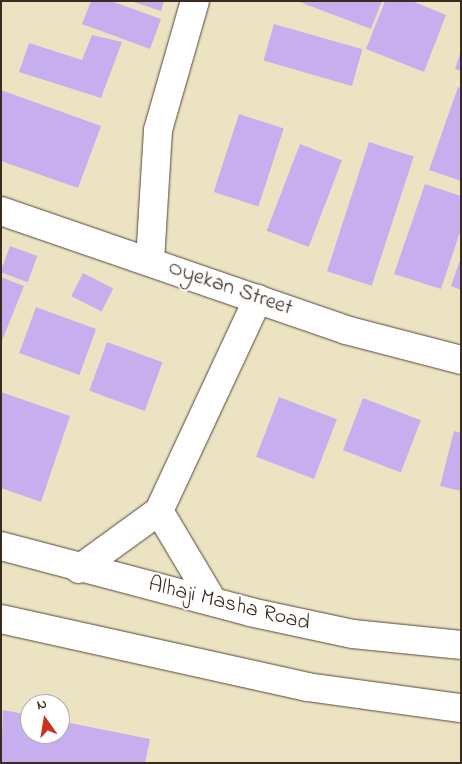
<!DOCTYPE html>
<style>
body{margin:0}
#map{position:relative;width:462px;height:764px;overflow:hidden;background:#ece3c3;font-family:"Indie Flower",sans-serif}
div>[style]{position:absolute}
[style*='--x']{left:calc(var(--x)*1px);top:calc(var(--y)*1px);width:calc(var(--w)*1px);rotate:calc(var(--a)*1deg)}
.building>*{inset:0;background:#c7afef;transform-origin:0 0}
.roads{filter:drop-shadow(0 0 1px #564637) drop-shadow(0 0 1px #564637)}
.minor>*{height:28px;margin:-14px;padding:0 14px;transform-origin:14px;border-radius:14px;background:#fff}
span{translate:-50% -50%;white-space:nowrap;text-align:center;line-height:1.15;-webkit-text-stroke:4px #fff;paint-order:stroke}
.street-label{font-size:22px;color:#3b2a1e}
.frame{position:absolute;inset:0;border:2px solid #3b2a1e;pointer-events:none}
.north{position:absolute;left:20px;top:694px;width:50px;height:50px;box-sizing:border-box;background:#fff;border:1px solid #b1aaa5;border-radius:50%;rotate:347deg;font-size:14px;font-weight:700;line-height:20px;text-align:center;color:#3b2a1e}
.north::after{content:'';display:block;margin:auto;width:18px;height:22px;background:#c8321e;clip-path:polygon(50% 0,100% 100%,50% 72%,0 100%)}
</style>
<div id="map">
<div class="building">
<div style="clip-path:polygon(91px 1px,111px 1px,161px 19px,150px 49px,82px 24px)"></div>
<div style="clip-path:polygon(131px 1px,164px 1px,161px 11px)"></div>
<div style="clip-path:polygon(297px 1px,382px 1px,371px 29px)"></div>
<div style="clip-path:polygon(385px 1px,412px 1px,446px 15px,424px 72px,366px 49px)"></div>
<div style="left:274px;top:24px;width:92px;height:38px;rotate:16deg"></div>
<div style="clip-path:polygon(92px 35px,122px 42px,101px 98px,19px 72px,29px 43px,82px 60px)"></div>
<div style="clip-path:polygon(460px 53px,461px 53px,461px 71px,455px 69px)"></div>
<div style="clip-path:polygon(458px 87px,461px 88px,461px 181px,429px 170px)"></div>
<div style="clip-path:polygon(1px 90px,101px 126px,78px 188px,1px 161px)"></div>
<div style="left:239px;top:114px;width:47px;height:82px;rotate:18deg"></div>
<div style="left:369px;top:142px;width:47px;height:136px;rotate:18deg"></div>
<div style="left:300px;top:144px;width:45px;height:93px;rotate:21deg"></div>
<div style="clip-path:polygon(425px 184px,461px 196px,461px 229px,441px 289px,394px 274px)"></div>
<div style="left:10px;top:246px;width:29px;height:28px;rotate:20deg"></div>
<div style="clip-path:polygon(460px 260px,461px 260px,461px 290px,451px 286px)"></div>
<div style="left:83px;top:273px;width:34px;height:26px;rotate:27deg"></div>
<div style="clip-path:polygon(1px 277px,24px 286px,1px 343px)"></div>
<div style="left:36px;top:307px;width:64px;height:49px;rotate:20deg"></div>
<div style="left:107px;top:342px;width:59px;height:52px;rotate:20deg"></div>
<div style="clip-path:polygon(1px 392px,70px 416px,41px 502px,1px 488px)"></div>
<div style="left:279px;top:397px;width:62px;height:64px;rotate:21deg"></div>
<div style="left:363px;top:398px;width:62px;height:56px;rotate:21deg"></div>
<div style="clip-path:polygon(454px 431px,461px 433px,461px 491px,440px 486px)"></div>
<div style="clip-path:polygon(3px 710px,30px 715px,30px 734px,60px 734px,60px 721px,150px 739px,145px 763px,1px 763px)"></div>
</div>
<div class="roads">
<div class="minor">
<div style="--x:1;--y:211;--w:365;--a:19"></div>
<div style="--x:346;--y:330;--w:119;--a:14.6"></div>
<div style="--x:150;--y:261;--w:131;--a:-86.5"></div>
<div style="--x:158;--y:130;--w:134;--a:-74"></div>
<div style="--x:159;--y:511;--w:104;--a:59.2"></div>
<div style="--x:1;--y:546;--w:258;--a:14.8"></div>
<div style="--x:250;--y:612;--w:105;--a:12.1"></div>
<div style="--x:353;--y:634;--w:109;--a:5.8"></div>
<div style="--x:79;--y:569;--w:99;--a:-35.9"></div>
<div style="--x:159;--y:511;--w:234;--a:-65"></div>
<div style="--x:1;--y:619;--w:313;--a:12.5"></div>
<div style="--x:307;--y:687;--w:155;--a:7.8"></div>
</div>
</div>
<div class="street-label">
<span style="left:230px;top:289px;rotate:19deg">Oyekan Street</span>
<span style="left:229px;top:605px;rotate:14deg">Alhaji Masha Road</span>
</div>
<div class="frame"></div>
<div class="north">N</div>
</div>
